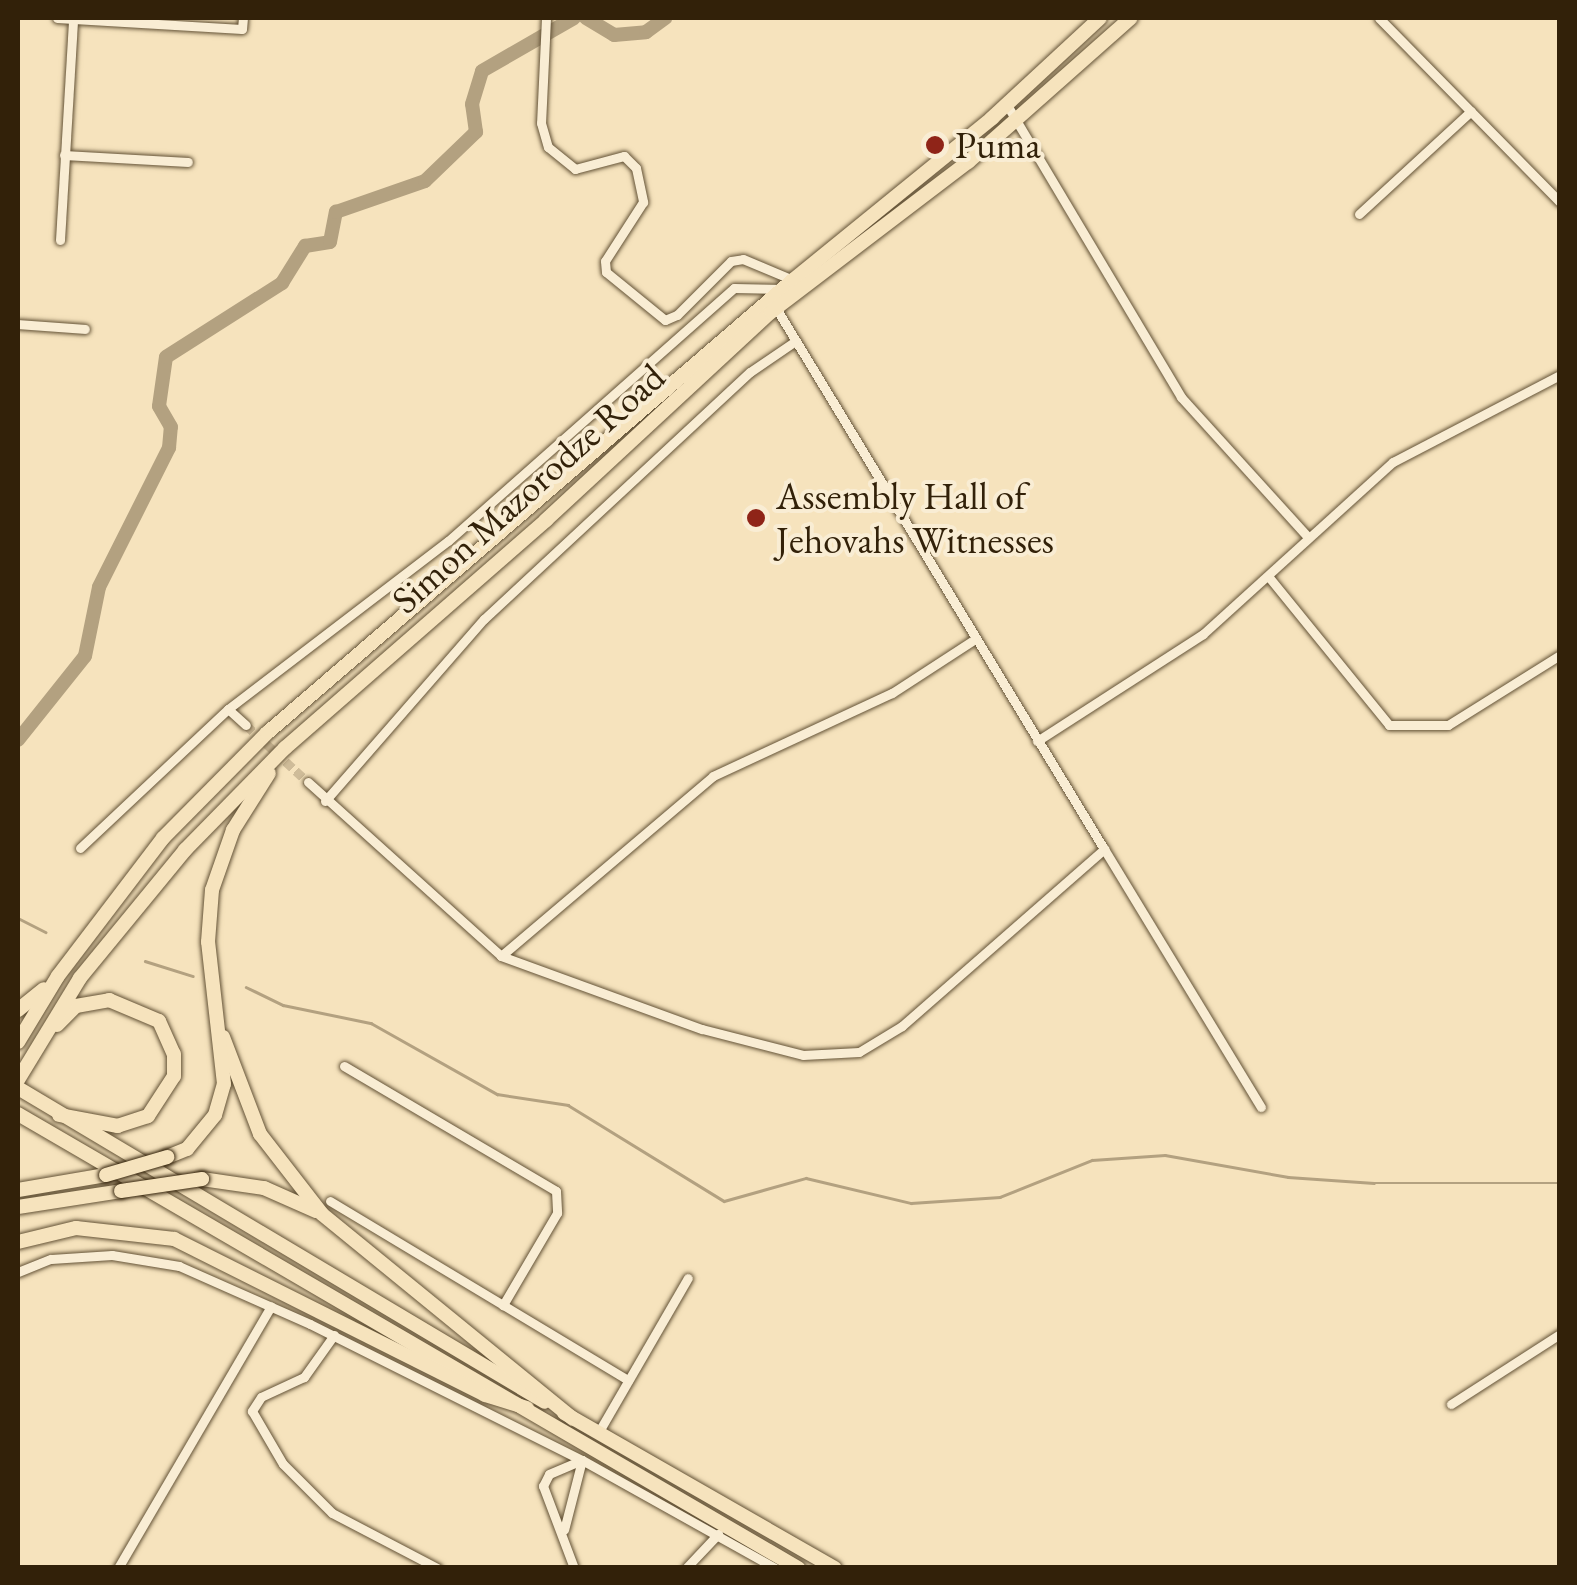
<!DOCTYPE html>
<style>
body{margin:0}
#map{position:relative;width:1577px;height:1585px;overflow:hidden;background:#f6e3bd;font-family:"EB Garamond",serif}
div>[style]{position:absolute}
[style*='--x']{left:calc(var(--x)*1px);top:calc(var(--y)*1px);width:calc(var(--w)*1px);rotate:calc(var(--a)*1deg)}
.stream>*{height:2.5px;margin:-1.25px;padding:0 1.25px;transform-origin:1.25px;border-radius:1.25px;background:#b3a180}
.river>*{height:14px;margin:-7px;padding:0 7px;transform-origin:7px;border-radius:7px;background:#b3a180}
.minor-tunnel>*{height:9px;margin-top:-4.5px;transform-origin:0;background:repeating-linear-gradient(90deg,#cfbc99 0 9px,transparent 0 13.5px)}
.roads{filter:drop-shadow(0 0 2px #635236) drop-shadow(0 0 2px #635236)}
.minor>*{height:9px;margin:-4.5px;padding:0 4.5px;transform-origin:4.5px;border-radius:4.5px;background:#f9edd4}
.primary>*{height:14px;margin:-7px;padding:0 7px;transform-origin:7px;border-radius:7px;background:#f6e3bd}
.trunk>*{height:14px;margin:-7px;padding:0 7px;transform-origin:7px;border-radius:7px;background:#f6e3bd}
.bridges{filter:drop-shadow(0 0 2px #322109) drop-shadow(0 0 2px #322109)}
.trunk-bridge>*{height:14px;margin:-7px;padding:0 7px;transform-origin:7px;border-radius:7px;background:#f6e3bd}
.dots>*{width:28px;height:28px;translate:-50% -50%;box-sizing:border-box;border:5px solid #f9edd4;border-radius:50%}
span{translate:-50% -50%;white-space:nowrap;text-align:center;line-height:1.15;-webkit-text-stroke:8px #f9edd4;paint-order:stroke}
.poi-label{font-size:38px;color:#322109}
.left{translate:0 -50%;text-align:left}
.street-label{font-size:38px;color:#322109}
.frame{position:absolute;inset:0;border:20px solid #322109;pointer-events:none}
</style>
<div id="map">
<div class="stream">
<div style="--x:18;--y:918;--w:31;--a:27"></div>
<div style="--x:145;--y:961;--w:50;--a:17.4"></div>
<div style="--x:246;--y:987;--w:41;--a:25.9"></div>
<div style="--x:283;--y:1005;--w:90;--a:11.6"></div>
<div style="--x:371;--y:1023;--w:145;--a:29.4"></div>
<div style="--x:497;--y:1094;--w:72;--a:8.8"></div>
<div style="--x:568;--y:1105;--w:183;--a:31.6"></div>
<div style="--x:724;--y:1201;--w:85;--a:-15.7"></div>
<div style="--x:806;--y:1178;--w:108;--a:13.4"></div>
<div style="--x:911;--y:1203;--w:89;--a:-3.9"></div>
<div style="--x:1000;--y:1197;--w:99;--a:-21.9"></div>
<div style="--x:1092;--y:1160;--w:73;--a:-3.9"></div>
<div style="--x:1165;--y:1155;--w:125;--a:10.1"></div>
<div style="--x:1288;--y:1177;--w:86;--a:4"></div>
<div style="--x:1374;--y:1183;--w:186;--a:0"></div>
</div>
<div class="river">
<div style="--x:586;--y:18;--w:33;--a:31"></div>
<div style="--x:614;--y:35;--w:32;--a:-5"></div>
<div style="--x:646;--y:32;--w:24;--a:-36"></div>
<div style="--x:18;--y:740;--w:107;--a:-51.4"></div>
<div style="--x:85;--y:656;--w:70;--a:-78.5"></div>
<div style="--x:99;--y:587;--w:156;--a:-63.3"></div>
<div style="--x:169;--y:448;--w:21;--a:-85"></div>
<div style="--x:171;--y:427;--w:24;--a:-120"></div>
<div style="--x:159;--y:406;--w:49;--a:-81.9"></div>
<div style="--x:166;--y:357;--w:138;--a:-32.5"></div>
<div style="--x:282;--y:283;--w:44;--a:-58.1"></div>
<div style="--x:305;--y:246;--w:25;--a:-9"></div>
<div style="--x:330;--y:242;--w:31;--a:-79"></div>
<div style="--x:336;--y:212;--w:94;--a:-19.2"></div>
<div style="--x:425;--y:181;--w:71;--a:-43.9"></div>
<div style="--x:476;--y:132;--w:28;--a:-98"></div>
<div style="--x:472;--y:104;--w:34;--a:-73"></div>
<div style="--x:482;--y:71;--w:106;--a:-29.9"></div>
</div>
<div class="minor-tunnel">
<div style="--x:246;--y:725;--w:84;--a:42.6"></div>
</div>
<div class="roads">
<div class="minor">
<div style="--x:57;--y:18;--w:185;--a:3.4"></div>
<div style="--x:242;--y:29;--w:11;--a:-85"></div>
<div style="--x:546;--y:18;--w:105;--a:92.7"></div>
<div style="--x:541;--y:123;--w:25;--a:74"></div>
<div style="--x:548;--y:147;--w:35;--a:39"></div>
<div style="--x:575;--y:169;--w:51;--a:-14.9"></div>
<div style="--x:624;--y:156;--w:17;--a:45"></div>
<div style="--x:636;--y:168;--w:35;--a:78"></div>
<div style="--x:643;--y:202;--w:70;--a:122.8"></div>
<div style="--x:605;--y:261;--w:11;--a:85"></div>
<div style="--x:606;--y:272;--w:76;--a:39.1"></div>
<div style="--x:665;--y:320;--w:13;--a:-23"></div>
<div style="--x:677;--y:315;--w:76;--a:-45"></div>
<div style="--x:731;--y:261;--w:12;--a:-9"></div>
<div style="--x:743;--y:259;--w:54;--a:22.8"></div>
<div style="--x:1379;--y:18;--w:258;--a:45.5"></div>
<div style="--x:1007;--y:105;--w:340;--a:59.2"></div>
<div style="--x:1181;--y:397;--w:188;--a:47.8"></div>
<div style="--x:64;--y:155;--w:124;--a:3.2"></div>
<div style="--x:1359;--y:214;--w:152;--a:-42.6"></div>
<div style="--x:60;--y:240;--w:221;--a:-86.6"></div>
<div style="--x:18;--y:324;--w:67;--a:4.3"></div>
<div style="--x:1268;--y:576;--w:192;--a:50.9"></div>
<div style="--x:1389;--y:725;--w:59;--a:0"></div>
<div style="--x:1448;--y:725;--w:132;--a:-32"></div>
<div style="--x:228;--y:709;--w:24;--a:42"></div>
<div style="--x:1037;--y:741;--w:197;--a:-32.8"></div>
<div style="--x:1203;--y:634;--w:256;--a:-42.2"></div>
<div style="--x:1393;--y:462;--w:188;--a:-27.5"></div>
<div style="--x:308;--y:782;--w:260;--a:42"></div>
<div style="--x:501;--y:956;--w:214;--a:20"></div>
<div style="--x:702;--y:1029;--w:104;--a:14.4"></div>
<div style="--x:803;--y:1055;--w:56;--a:-3.1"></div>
<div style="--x:859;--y:1052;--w:50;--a:-31.2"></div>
<div style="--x:902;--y:1026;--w:269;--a:-41.2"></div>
<div style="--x:1104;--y:849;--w:633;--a:-121.23"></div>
<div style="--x:325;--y:801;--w:242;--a:-48.9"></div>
<div style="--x:484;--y:619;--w:363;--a:-42.9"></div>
<div style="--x:750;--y:372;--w:53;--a:-34.3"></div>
<div style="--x:80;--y:848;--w:203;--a:-43.2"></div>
<div style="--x:228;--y:709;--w:277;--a:-37.4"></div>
<div style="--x:448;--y:541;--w:382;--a:-41.5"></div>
<div style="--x:734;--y:288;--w:49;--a:1.2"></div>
<div style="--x:1104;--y:849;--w:302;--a:58.7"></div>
<div style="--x:501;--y:956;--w:278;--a:-40.3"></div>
<div style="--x:713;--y:776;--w:197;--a:-24.9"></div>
<div style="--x:892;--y:693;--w:95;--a:-33"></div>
<div style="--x:344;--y:1066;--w:246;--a:30.5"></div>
<div style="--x:556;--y:1191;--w:22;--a:87"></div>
<div style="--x:557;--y:1213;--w:107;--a:120.4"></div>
<div style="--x:330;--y:1201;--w:348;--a:31"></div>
<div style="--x:18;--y:1272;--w:35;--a:-22"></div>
<div style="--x:51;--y:1259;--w:61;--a:-3.8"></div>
<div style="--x:112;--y:1255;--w:68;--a:9.3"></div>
<div style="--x:179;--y:1266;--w:143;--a:23.9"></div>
<div style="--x:310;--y:1324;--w:304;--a:26.6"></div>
<div style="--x:582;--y:1460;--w:72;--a:104.4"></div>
<div style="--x:334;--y:1335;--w:52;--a:125.5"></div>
<div style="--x:304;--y:1377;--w:47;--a:155.1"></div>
<div style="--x:261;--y:1397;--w:17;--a:123"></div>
<div style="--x:252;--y:1411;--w:61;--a:59.7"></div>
<div style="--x:283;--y:1464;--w:69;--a:45"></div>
<div style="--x:332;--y:1513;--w:119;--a:27.6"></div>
<div style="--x:1451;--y:1404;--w:130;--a:-32.7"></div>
<div style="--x:598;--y:1433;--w:179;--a:-59.9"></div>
<div style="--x:118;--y:1568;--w:303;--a:-59.7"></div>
<div style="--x:574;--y:1568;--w:88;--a:-110.7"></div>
<div style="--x:543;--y:1486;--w:13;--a:-63"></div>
<div style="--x:549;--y:1474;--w:36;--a:-23"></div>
<div style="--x:582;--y:1460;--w:221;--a:29.2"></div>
<div style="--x:686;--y:1568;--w:47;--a:-46.7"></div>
</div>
<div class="primary">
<div style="--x:18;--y:1088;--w:613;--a:30.79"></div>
<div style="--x:18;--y:1114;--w:903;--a:30.2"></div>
<div style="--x:564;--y:1413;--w:312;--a:29.8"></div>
</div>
<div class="trunk">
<div style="--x:18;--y:1010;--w:33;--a:-39"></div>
<div style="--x:57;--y:1025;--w:27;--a:-45"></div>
<div style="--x:76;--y:1006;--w:34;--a:-10"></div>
<div style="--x:109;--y:1000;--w:54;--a:22.8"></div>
<div style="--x:159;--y:1021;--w:36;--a:66"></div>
<div style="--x:174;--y:1054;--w:22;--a:90"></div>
<div style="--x:174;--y:1076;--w:48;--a:123"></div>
<div style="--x:148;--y:1116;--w:32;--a:162"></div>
<div style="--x:118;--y:1126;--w:60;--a:-169.4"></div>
<div style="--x:223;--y:1037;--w:104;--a:69.1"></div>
<div style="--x:260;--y:1134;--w:101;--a:52.2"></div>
<div style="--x:322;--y:1214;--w:324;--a:39.2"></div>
<div style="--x:18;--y:1042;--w:77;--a:-58.8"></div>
<div style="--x:58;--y:976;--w:173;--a:-52.7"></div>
<div style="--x:163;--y:838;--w:148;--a:-45.3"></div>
<div style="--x:267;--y:733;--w:694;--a:-40.74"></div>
<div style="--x:793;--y:280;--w:257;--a:-39.1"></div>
<div style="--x:992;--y:118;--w:147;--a:-42.8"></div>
<div style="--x:18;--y:1080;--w:119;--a:-58.7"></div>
<div style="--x:80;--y:978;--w:166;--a:-50.6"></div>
<div style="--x:185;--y:850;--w:143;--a:-45.6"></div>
<div style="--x:285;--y:748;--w:347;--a:-41.1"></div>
<div style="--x:546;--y:520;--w:306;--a:-42.8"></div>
<div style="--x:771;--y:312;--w:248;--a:-37.3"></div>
<div style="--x:968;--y:162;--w:217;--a:-41.5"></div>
<div style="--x:167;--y:1157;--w:22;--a:-22"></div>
<div style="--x:187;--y:1149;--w:44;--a:-50.5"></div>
<div style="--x:215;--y:1115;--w:32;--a:-74"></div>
<div style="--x:224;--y:1084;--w:143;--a:-96.4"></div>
<div style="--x:208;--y:942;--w:52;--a:-85.6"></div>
<div style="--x:212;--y:890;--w:64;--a:-70.7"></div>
<div style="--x:233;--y:830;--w:67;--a:-57.7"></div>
<div style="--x:202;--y:1179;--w:63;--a:8.3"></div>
<div style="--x:264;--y:1188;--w:57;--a:23.9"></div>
<div style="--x:18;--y:1190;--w:89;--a:-9.7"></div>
<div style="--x:18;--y:1207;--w:104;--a:-8.8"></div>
<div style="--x:18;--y:1242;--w:60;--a:-13.6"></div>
<div style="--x:76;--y:1228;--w:99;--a:6.4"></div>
<div style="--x:174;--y:1239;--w:348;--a:26.6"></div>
<div style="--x:485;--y:1395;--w:44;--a:17.2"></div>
</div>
</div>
<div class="bridges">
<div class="trunk-bridge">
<div style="--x:106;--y:1175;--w:64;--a:-16.4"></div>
<div style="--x:121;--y:1191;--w:82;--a:-8.4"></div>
</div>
</div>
<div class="dots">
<div style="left:935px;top:145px;background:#8f2418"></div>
<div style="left:756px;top:518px;background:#8f2418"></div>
</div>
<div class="poi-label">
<span class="left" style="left:955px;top:145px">Puma</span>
<span class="left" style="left:776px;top:518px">Assembly Hall of<br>Jehovahs Witnesses</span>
</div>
<div class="street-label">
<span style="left:528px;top:488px;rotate:-42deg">Simon Mazorodze Road</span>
</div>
<div class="frame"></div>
</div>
